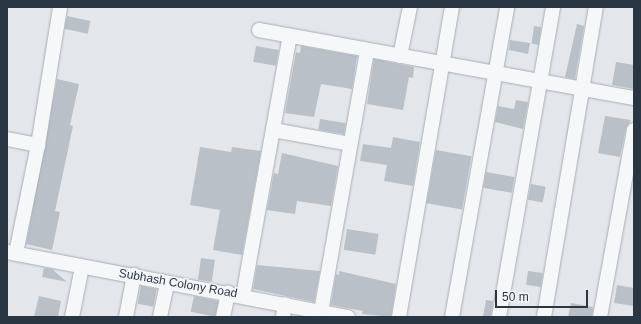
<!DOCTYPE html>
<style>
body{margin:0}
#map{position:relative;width:641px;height:324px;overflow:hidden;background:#e3e7eb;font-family:Arial,sans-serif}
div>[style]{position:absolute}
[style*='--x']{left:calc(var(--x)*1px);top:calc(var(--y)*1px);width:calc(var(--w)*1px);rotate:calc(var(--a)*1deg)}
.building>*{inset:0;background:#bac0c8;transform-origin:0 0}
.roads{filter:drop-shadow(0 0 1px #a8aeb5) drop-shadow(0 0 1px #a8aeb5)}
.street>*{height:14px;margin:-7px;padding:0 7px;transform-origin:7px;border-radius:7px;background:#f6f7f9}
span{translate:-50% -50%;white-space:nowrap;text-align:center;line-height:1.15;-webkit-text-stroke:3px #f3f5f8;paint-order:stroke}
.street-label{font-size:12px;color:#2b3643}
.frame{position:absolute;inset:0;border:8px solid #2b3643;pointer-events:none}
.scale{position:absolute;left:495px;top:290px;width:93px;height:18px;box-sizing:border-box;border:2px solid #2b3643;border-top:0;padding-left:5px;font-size:12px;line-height:14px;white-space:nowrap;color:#2b3643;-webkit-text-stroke:3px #f3f5f8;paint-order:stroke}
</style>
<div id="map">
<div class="building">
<div style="left:67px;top:16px;width:24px;height:13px;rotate:12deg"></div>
<div style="clip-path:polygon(577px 24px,584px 26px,575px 79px,565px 77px)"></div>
<div style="left:534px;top:26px;width:7px;height:18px;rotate:8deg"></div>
<div style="clip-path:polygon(510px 40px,530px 43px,528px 54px,509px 50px)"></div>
<div style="left:256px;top:46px;width:23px;height:16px;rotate:10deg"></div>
<div style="clip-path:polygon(301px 46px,357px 56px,352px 89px,321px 84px,314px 117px,285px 113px,296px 52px,300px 53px)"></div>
<div style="clip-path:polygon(374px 59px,414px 67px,413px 78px,409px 77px,403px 110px,367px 104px)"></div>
<div style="clip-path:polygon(616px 62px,634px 65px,634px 89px,612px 85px)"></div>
<div style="clip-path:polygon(57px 79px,79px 84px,70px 125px,73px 126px,55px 211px,60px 212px,52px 250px,26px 244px)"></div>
<div style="clip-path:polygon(516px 100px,528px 102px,523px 129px,495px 122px,498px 106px,514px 109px)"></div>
<div style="clip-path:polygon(605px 116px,631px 120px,626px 128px,620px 157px,598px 153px)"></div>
<div style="left:320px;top:119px;width:26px;height:11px;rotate:9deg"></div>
<div style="clip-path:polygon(393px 137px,420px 142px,413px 186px,384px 181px,387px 165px,360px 161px,363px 144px,391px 148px)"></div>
<div style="clip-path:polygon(200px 147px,231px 152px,232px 147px,261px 151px,242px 255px,213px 250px,220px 210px,190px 205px)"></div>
<div style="left:436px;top:150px;width:36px;height:54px;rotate:10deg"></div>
<div style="clip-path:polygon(282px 153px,338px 166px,331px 206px,297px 201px,295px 214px,267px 210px,274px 173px,278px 174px)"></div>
<div style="left:486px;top:172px;width:29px;height:16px;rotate:10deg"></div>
<div style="left:531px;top:184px;width:15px;height:16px;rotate:11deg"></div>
<div style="left:347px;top:229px;width:32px;height:21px;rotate:9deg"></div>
<div style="left:201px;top:258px;width:14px;height:22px;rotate:8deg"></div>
<div style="clip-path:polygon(257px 265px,320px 271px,314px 302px,253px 289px)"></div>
<div style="clip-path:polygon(44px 268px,52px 269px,67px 282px,42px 277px)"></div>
<div style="clip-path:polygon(339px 271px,396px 284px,391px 317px,362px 314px,363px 311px,331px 305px,336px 274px,339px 275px)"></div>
<div style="left:528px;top:271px;width:15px;height:14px;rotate:8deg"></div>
<div style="clip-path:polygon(617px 285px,634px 288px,634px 306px,614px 303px)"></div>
<div style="left:141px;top:286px;width:16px;height:18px;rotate:11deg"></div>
<div style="clip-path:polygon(39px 296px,61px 301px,58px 317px,34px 317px)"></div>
<div style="left:194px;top:296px;width:25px;height:16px;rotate:12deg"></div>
<div style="clip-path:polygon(486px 300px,493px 301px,491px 317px,483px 317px)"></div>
<div style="clip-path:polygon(571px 303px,593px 307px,592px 317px,568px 317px)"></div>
</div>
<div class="roads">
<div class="street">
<div style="--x:259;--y:30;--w:381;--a:10.3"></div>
<div style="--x:400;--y:56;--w:50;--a:-78.5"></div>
<div style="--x:273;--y:130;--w:78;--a:10.3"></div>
<div style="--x:7;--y:139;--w:32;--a:11"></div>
<div style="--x:7;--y:252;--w:347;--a:10.8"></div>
<div style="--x:16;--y:253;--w:110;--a:-78.5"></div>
<div style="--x:38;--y:145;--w:140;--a:-80.9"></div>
<div style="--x:243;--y:296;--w:264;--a:-79.8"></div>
<div style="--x:321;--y:312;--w:266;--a:-80"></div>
<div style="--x:72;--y:317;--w:51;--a:-78.7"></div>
<div style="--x:126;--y:317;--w:43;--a:-79.2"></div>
<div style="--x:160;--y:317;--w:35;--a:-78"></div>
<div style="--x:223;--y:317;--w:25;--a:-78"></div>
<div style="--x:283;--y:317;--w:13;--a:-81"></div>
<div style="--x:399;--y:317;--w:314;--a:-80.3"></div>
<div style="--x:452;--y:317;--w:315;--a:-79.9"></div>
<div style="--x:499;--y:317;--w:315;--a:-80.1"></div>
<div style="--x:544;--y:317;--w:314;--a:-80.5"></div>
<div style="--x:600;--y:317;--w:190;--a:-79.7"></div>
</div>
</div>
<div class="street-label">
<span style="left:178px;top:284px;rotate:10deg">Subhash Colony Road</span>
</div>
<div class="frame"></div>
<div class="scale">50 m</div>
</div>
